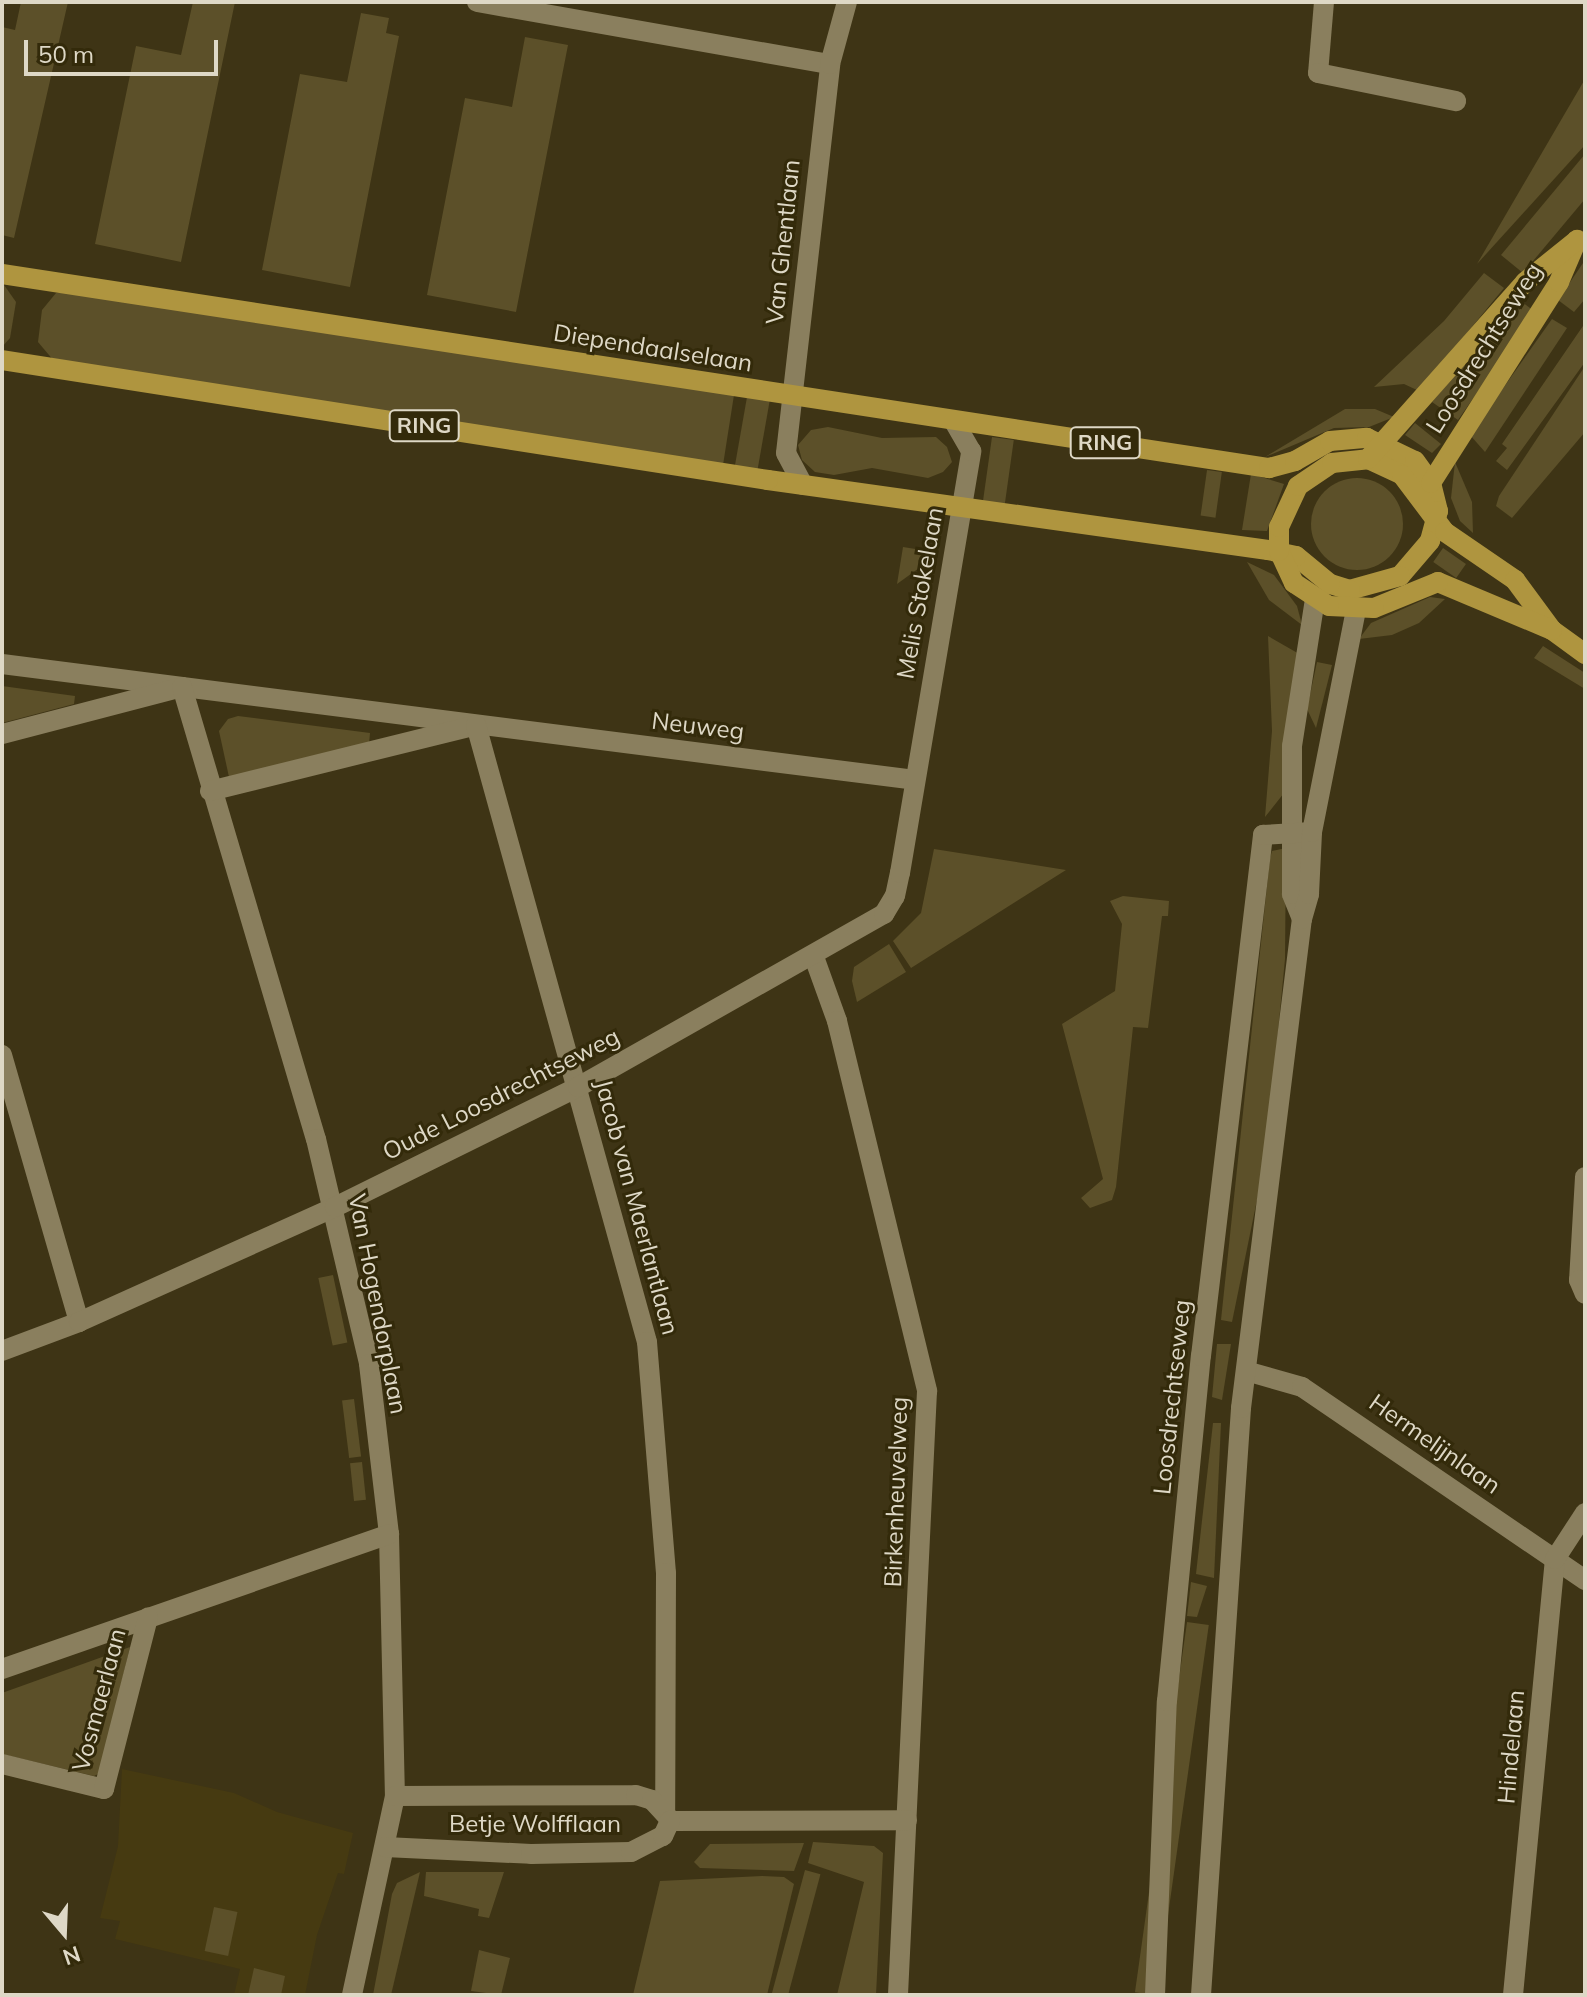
<!DOCTYPE html>
<style>
body{margin:0}
#map{position:relative;width:1587px;height:1997px;overflow:hidden;background:#3e3415;font-family:Mulish,sans-serif}
div>[style]{position:absolute}
[style*='--x']{left:calc(var(--x)*1px);top:calc(var(--y)*1px);width:calc(var(--w)*1px);rotate:calc(var(--a)*1deg)}
.built>*{inset:0;background:#463a11}
.green>*{inset:0;background:#5c5029;transform-origin:0 0}
.round{border-radius:50%}
.minor>*{height:20px;margin:-10px;padding:0 10px;transform-origin:10px;border-radius:10px;background:#8a7f5e}
.major>*{height:20px;margin:-10px;padding:0 10px;transform-origin:10px;border-radius:10px;background:#af953f}
span{translate:-50% -50%;white-space:nowrap;text-align:center;line-height:1.15;-webkit-text-stroke:6px #332a0a;paint-order:stroke}
.shield-label span{padding:2px 6px;background:#332a0a;border:2px solid;border-radius:6px;-webkit-text-stroke-width:0}
.shield-label{font-size:22px;color:#ded8c6;font-weight:700}
.street-label{font-size:24px;color:#ded8c6}
.frame{position:absolute;inset:0;border:4px solid #ded8c6;pointer-events:none}
.north{position:absolute;left:24px;top:1893px;width:80px;height:80px;-webkit-text-stroke:6px #332a0a;paint-order:stroke;rotate:161deg;font-size:22px;font-weight:700;line-height:32px;text-align:center;color:#ded8c6}
.north::after{content:'';display:block;margin:auto;width:28px;height:36px;background:#ded8c6;clip-path:polygon(50% 0,100% 100%,50% 72%,0 100%)}
.scale{position:absolute;left:24px;top:40px;width:194px;height:36px;box-sizing:border-box;border:4px solid #ded8c6;border-top:0;padding-left:10px;font-size:24px;line-height:28px;white-space:nowrap;color:#ded8c6;-webkit-text-stroke:6px #332a0a;paint-order:stroke}
</style>
<div id="map">
<div class="built">
<div style="clip-path:polygon(122px 1769px,234px 1793px,277px 1812px,353px 1833px,344px 1874px,338px 1873px,317px 1935px,305px 1995px,234px 1995px,240px 1969px,115px 1939px,120px 1921px,100px 1918px,118px 1846px)"></div>
</div>
<div class="green">
<div style="clip-path:polygon(21px 2px,68px 2px,14px 238px,2px 235px,2px 27px,15px 30px)"></div>
<div style="clip-path:polygon(193px 2px,235px 2px,181px 262px,95px 244px,136px 46px,181px 55px)"></div>
<div style="clip-path:polygon(361px 13px,389px 18px,386px 33px,399px 36px,350px 287px,262px 270px,300px 74px,347px 82px)"></div>
<div style="clip-path:polygon(525px 37px,568px 45px,516px 312px,427px 295px,465px 98px,512px 107px)"></div>
<div style="clip-path:polygon(1585px 79px,1585px 145px,1477px 264px)"></div>
<div style="clip-path:polygon(1585px 154px,1585px 199px,1523px 273px,1501px 255px)"></div>
<div style="clip-path:polygon(1585px 260px,1585px 299px,1574px 312px,1558px 300px)"></div>
<div style="clip-path:polygon(1484px 273px,1504px 288px,1419px 391px,1404px 384px,1374px 387px,1444px 321px)"></div>
<div style="clip-path:polygon(2px 282px,16px 302px,10px 338px,2px 347px)"></div>
<div style="clip-path:polygon(67px 292px,734px 395px,723px 465px,54px 361px,38px 342px,42px 310px,56px 293px)"></div>
<div style="clip-path:polygon(1518px 299px,1534px 311px,1458px 420px,1432px 402px)"></div>
<div style="clip-path:polygon(1552px 319px,1567px 328px,1485px 452px,1470px 435px)"></div>
<div style="clip-path:polygon(1585px 323px,1585px 362px,1507px 470px,1496px 461px,1507px 448px,1502px 444px)"></div>
<div style="clip-path:polygon(1585px 366px,1585px 432px,1512px 518px,1496px 506px,1499px 496px)"></div>
<div style="left:747px;top:397px;width:23px;height:71px;rotate:10deg"></div>
<div style="clip-path:polygon(1345px 409px,1375px 409px,1394px 417px,1369px 427px,1334px 428px,1265px 457px)"></div>
<div style="clip-path:polygon(1415px 423px,1441px 444px,1432px 453px,1405px 435px)"></div>
<div style="clip-path:polygon(828px 427px,882px 438px,936px 437px,947px 447px,952px 462px,943px 472px,928px 478px,872px 468px,834px 475px,815px 472px,802px 460px,798px 445px,811px 430px)"></div>
<div style="left:992px;top:437px;width:22px;height:68px;rotate:8deg"></div>
<div style="clip-path:polygon(1455px 462px,1472px 502px,1473px 533px,1460px 521px,1451px 498px)"></div>
<div style="left:1207px;top:470px;width:15px;height:46px;rotate:8deg"></div>
<div style="clip-path:polygon(1251px 474px,1284px 484px,1267px 531px,1242px 530px)"></div>
<div class="round" style="left:1311px;top:478px;width:92px;height:92px"></div>
<div style="clip-path:polygon(903px 547px,934px 552px,933px 558px,897px 584px)"></div>
<div style="left:1443px;top:548px;width:28px;height:17px;rotate:35deg"></div>
<div style="clip-path:polygon(1247px 562px,1274px 575px,1297px 606px,1302px 625px,1269px 600px)"></div>
<div style="clip-path:polygon(1430px 597px,1445px 599px,1419px 623px,1392px 635px,1359px 639px,1371px 623px)"></div>
<div style="clip-path:polygon(1268px 636px,1301px 655px,1284px 793px,1265px 817px,1272px 731px)"></div>
<div style="clip-path:polygon(1543px 646px,1585px 673px,1585px 689px,1534px 658px)"></div>
<div style="clip-path:polygon(1317px 662px,1332px 665px,1316px 728px,1307px 709px)"></div>
<div style="clip-path:polygon(2px 686px,75px 696px,74px 704px,2px 723px)"></div>
<div style="clip-path:polygon(238px 716px,370px 733px,369px 744px,229px 777px,219px 731px,228px 719px)"></div>
<div style="clip-path:polygon(1286px 848px,1285px 959px,1266px 1156px,1232px 1322px,1221px 1320px,1270px 858px,1272px 851px)"></div>
<div style="clip-path:polygon(934px 849px,1066px 870px,911px 968px,893px 941px,921px 913px)"></div>
<div style="clip-path:polygon(1123px 896px,1169px 901px,1168px 916px,1162px 916px,1148px 1028px,1133px 1027px,1116px 1187px,1112px 1200px,1090px 1208px,1081px 1198px,1103px 1179px,1062px 1024px,1115px 991px,1122px 924px,1110px 901px)"></div>
<div style="clip-path:polygon(889px 944px,906px 972px,857px 1002px,852px 981px,854px 967px)"></div>
<div style="left:333px;top:1275px;width:69px;height:15px;rotate:78deg"></div>
<div style="clip-path:polygon(1217px 1344px,1231px 1344px,1222px 1400px,1212px 1397px)"></div>
<div style="left:354px;top:1399px;width:58px;height:12px;rotate:83deg"></div>
<div style="clip-path:polygon(1213px 1423px,1221px 1423px,1214px 1578px,1196px 1574px)"></div>
<div style="left:362px;top:1462px;width:38px;height:12px;rotate:84deg"></div>
<div style="clip-path:polygon(1191px 1582px,1207px 1586px,1197px 1617px,1187px 1616px)"></div>
<div style="left:1187px;top:1622px;width:22px;height:374px;rotate:8deg"></div>
<div style="clip-path:polygon(130px 1647px,100px 1773px,94px 1776px,2px 1754px,2px 1693px)"></div>
<div style="clip-path:polygon(813px 1842px,874px 1846px,883px 1853px,876px 1995px,837px 1995px,864px 1882px,808px 1863px)"></div>
<div style="clip-path:polygon(804px 1843px,794px 1871px,700px 1868px,694px 1862px,710px 1844px)"></div>
<div style="left:805px;top:1870px;width:16px;height:129px;rotate:15deg"></div>
<div style="clip-path:polygon(420px 1872px,391px 1995px,373px 1995px,392px 1894px,397px 1883px)"></div>
<div style="clip-path:polygon(426px 1872px,504px 1872px,489px 1918px,478px 1916px,479px 1909px,424px 1896px)"></div>
<div style="clip-path:polygon(762px 1876px,784px 1877px,794px 1884px,767px 1995px,633px 1995px,660px 1881px)"></div>
<div style="left:214px;top:1907px;width:24px;height:45px;rotate:12deg"></div>
<div style="clip-path:polygon(479px 1950px,510px 1958px,501px 1995px,471px 1991px)"></div>
<div style="clip-path:polygon(254px 1968px,285px 1976px,281px 1995px,248px 1995px)"></div>
</div>
<div class="minor">
<div style="--x:477;--y:2;--w:358;--a:10"></div>
<div style="--x:1324;--y:2;--w:71;--a:94.8"></div>
<div style="--x:1318;--y:73;--w:141;--a:11.5"></div>
<div style="--x:803;--y:485;--w:36;--a:-118"></div>
<div style="--x:786;--y:453;--w:391;--a:-83.5"></div>
<div style="--x:830;--y:64;--w:64;--a:-74.7"></div>
<div style="--x:2;--y:664;--w:920;--a:7.24"></div>
<div style="--x:2;--y:734;--w:186;--a:-14.6"></div>
<div style="--x:182;--y:687;--w:471;--a:73.5"></div>
<div style="--x:316;--y:1139;--w:231;--a:76.7"></div>
<div style="--x:369;--y:1364;--w:171;--a:83.3"></div>
<div style="--x:389;--y:1534;--w:262;--a:88.7"></div>
<div style="--x:395;--y:1796;--w:204;--a:102.2"></div>
<div style="--x:210;--y:791;--w:274;--a:-13.9"></div>
<div style="--x:476;--y:725;--w:640;--a:74.51"></div>
<div style="--x:647;--y:1342;--w:232;--a:85.3"></div>
<div style="--x:666;--y:1573;--w:238;--a:90.2"></div>
<div style="--x:1302;--y:919;--w:27;--a:-112"></div>
<div style="--x:1292;--y:894;--w:148;--a:-90"></div>
<div style="--x:1292;--y:746;--w:149;--a:-81.1"></div>
<div style="--x:814;--y:957;--w:68;--a:70.2"></div>
<div style="--x:837;--y:1021;--w:381;--a:76.3"></div>
<div style="--x:927;--y:1391;--w:605;--a:92.75"></div>
<div style="--x:2;--y:1055;--w:278;--a:73.9"></div>
<div style="--x:1585;--y:1177;--w:103;--a:93.3"></div>
<div style="--x:1579;--y:1280;--w:15;--a:67"></div>
<div style="--x:2;--y:1351;--w:82;--a:-20.6"></div>
<div style="--x:79;--y:1322;--w:281;--a:-24.2"></div>
<div style="--x:335;--y:1207;--w:271;--a:-26.3"></div>
<div style="--x:578;--y:1087;--w:352;--a:-29.5"></div>
<div style="--x:884;--y:914;--w:21;--a:-59"></div>
<div style="--x:895;--y:896;--w:24;--a:-78"></div>
<div style="--x:900;--y:873;--w:428;--a:-80.4"></div>
<div style="--x:971;--y:451;--w:34;--a:-120"></div>
<div style="--x:1246;--y:1371;--w:58;--a:15.9"></div>
<div style="--x:1302;--y:1387;--w:343;--a:34.3"></div>
<div style="--x:2;--y:1669;--w:410;--a:-19.2"></div>
<div style="--x:2;--y:1764;--w:105;--a:13.8"></div>
<div style="--x:104;--y:1789;--w:177;--a:-75.6"></div>
<div style="--x:395;--y:1796;--w:241;--a:-0.2"></div>
<div style="--x:636;--y:1795;--w:17;--a:17"></div>
<div style="--x:652;--y:1800;--w:23;--a:47"></div>
<div style="--x:670;--y:1821;--w:237;--a:-0.2"></div>
<div style="--x:385;--y:1847;--w:146;--a:2.7"></div>
<div style="--x:531;--y:1854;--w:100;--a:-1.1"></div>
<div style="--x:631;--y:1852;--w:36;--a:-27"></div>
<div style="--x:663;--y:1836;--w:17;--a:-65"></div>
<div style="--x:1155;--y:1995;--w:294;--a:-87.7"></div>
<div style="--x:1167;--y:1701;--w:347;--a:-84.4"></div>
<div style="--x:1201;--y:1356;--w:525;--a:-83.21"></div>
<div style="--x:1263;--y:835;--w:49;--a:-3.5"></div>
<div style="--x:1201;--y:1995;--w:588;--a:-86.1"></div>
<div style="--x:1241;--y:1408;--w:493;--a:-82.9"></div>
<div style="--x:1302;--y:919;--w:26;--a:-74"></div>
<div style="--x:1309;--y:894;--w:62;--a:-87.2"></div>
<div style="--x:1312;--y:832;--w:226;--a:-78.8"></div>
<div style="--x:1513;--y:1995;--w:438;--a:-84.5"></div>
<div style="--x:1555;--y:1559;--w:55;--a:-56.9"></div>
</div>
<div class="major">
<div style="--x:2;--y:274;--w:1282;--a:8.71"></div>
<div style="--x:1269;--y:468;--w:27;--a:-15"></div>
<div style="--x:1295;--y:461;--w:40;--a:-29.7"></div>
<div style="--x:1330;--y:441;--w:37;--a:-5"></div>
<div style="--x:1367;--y:438;--w:53;--a:25.6"></div>
<div style="--x:1415;--y:461;--w:27;--a:54"></div>
<div style="--x:1431;--y:483;--w:29;--a:76"></div>
<div style="--x:1438;--y:511;--w:31;--a:105"></div>
<div style="--x:1430;--y:541;--w:46;--a:130.6"></div>
<div style="--x:1400;--y:576;--w:52;--a:164.4"></div>
<div style="--x:1350;--y:590;--w:21;--a:-163"></div>
<div style="--x:1330;--y:584;--w:44;--a:-140.5"></div>
<div style="--x:1296;--y:556;--w:29;--a:-168"></div>
<div style="--x:1268;--y:550;--w:505;--a:-172.03"></div>
<div style="--x:768;--y:480;--w:775;--a:-171.1"></div>
<div style="--x:1368;--y:459;--w:38;--a:25"></div>
<div style="--x:1402;--y:475;--w:71;--a:53"></div>
<div style="--x:1445;--y:532;--w:85;--a:34.4"></div>
<div style="--x:1515;--y:580;--w:62;--a:53.5"></div>
<div style="--x:1552;--y:630;--w:41;--a:36"></div>
<div style="--x:1431;--y:483;--w:238;--a:-57.5"></div>
<div style="--x:1559;--y:282;--w:46;--a:-66.8"></div>
<div style="--x:1552;--y:630;--w:124;--a:-157.2"></div>
<div style="--x:1438;--y:582;--w:69;--a:157.9"></div>
<div style="--x:1374;--y:608;--w:45;--a:-177.5"></div>
<div style="--x:1329;--y:606;--w:42;--a:-146.7"></div>
<div style="--x:1294;--y:583;--w:35;--a:-115"></div>
<div style="--x:1279;--y:551;--w:24;--a:-90"></div>
<div style="--x:1279;--y:527;--w:45;--a:-65.1"></div>
<div style="--x:1298;--y:486;--w:41;--a:-34.1"></div>
<div style="--x:1332;--y:463;--w:36;--a:-6"></div>
<div style="--x:1368;--y:459;--w:237;--a:-48.4"></div>
<div style="--x:1525;--y:282;--w:67;--a:-38.9"></div>
</div>
<div class="shield-label">
<span style="left:424px;top:426px">RING</span>
<span style="left:1105px;top:443px">RING</span>
</div>
<div class="street-label">
<span style="left:783px;top:242px;rotate:-84deg">Van Ghentlaan</span>
<span style="left:653px;top:348px;rotate:9deg">Diependaalselaan</span>
<span style="left:1484px;top:348px;rotate:-58deg">Loosdrechtseweg</span>
<span style="left:920px;top:593px;rotate:-80deg">Melis Stokelaan</span>
<span style="left:698px;top:726px;rotate:7deg">Neuweg</span>
<span style="left:501px;top:1094px;rotate:-27deg">Oude Loosdrechtseweg</span>
<span style="left:637px;top:1207px;rotate:75deg">Jacob van Maerlantlaan</span>
<span style="left:378px;top:1304px;rotate:79deg">Van Hogendorplaan</span>
<span style="left:1172px;top:1397px;rotate:-84deg">Loosdrechtseweg</span>
<span style="left:1435px;top:1444px;rotate:35deg">Hermelijnlaan</span>
<span style="left:896px;top:1492px;rotate:-88deg">Birkenheuvelweg</span>
<span style="left:99px;top:1700px;rotate:-75deg">Vosmaerlaan</span>
<span style="left:1511px;top:1747px;rotate:-85deg">Hindelaan</span>
<span style="left:535px;top:1824px">Betje Wolfflaan</span>
</div>
<div class="frame"></div>
<div class="north">N</div>
<div class="scale">50 m</div>
</div>
